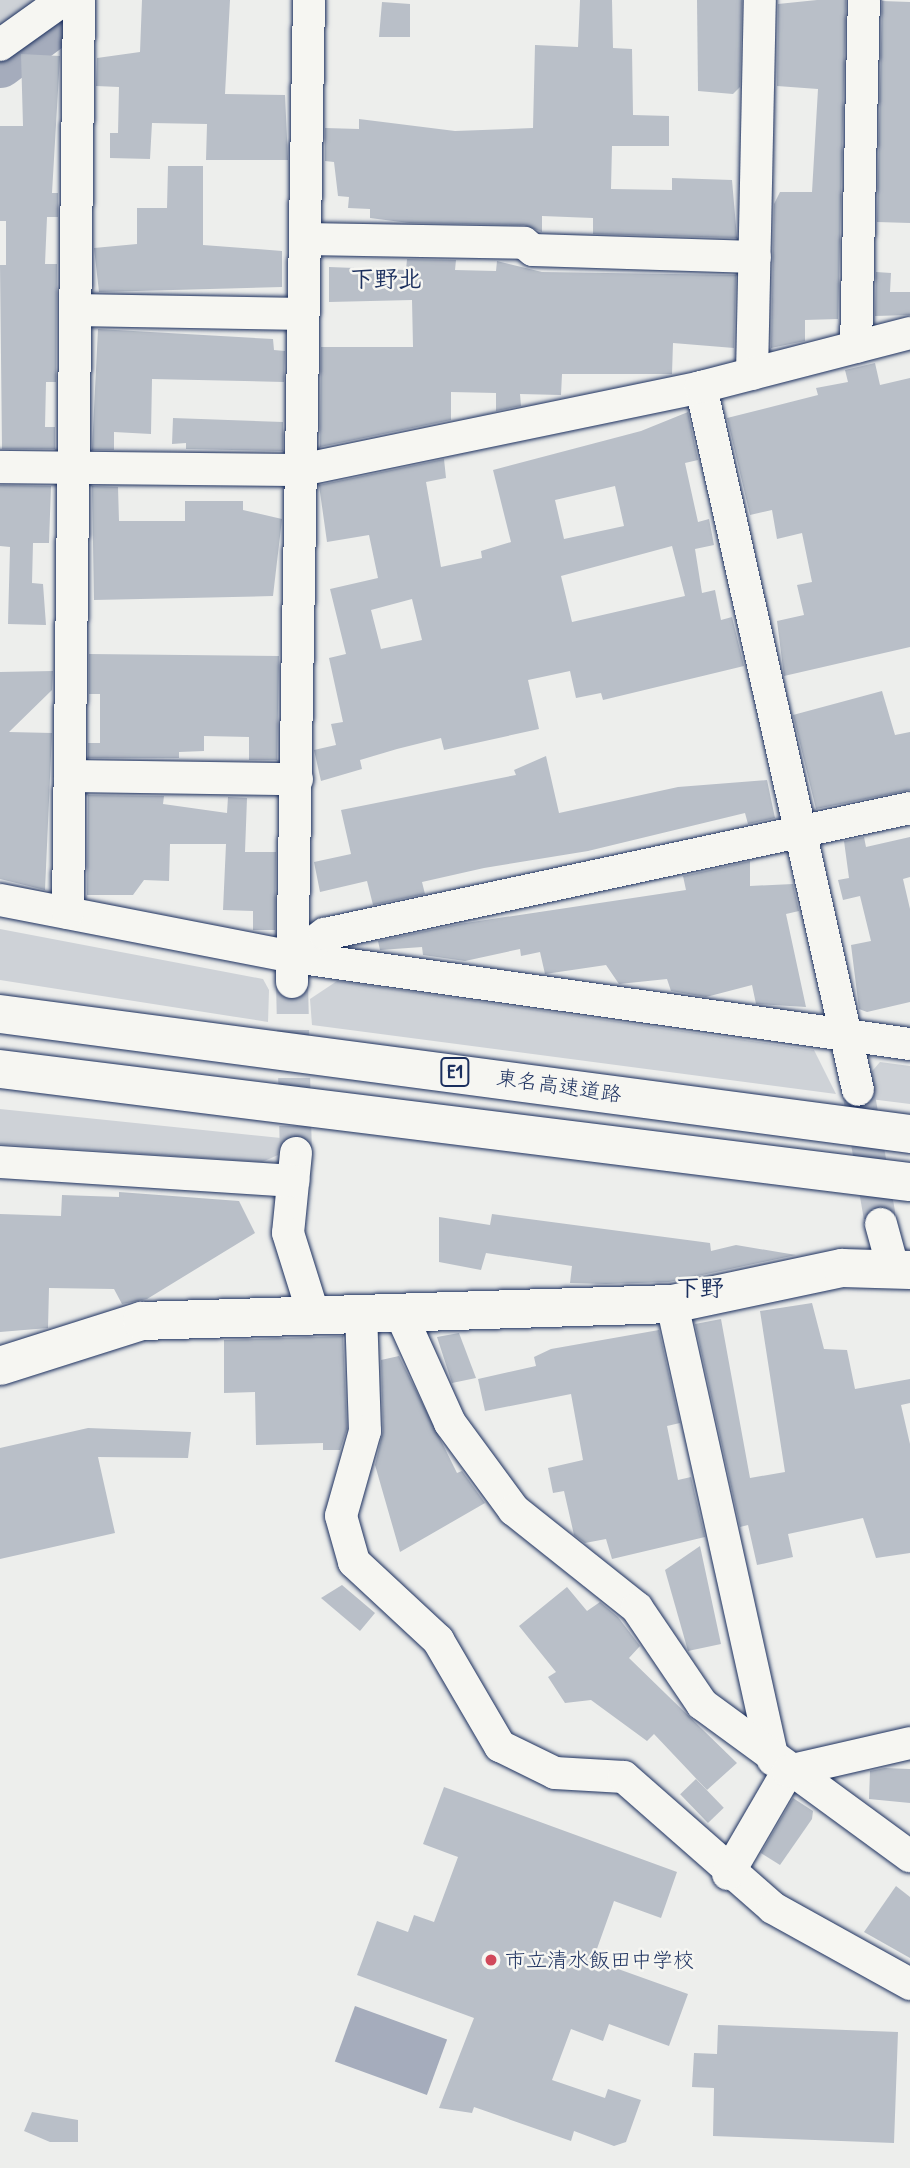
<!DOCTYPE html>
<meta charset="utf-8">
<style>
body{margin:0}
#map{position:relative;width:910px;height:2168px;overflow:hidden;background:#edeeec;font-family:"Patrick Hand","Klee One",sans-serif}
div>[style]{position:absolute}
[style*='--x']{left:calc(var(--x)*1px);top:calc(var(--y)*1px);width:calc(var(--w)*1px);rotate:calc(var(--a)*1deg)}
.green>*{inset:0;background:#ced2d7}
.water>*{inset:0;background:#a5acbc;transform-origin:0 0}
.river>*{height:47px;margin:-23.5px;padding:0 23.5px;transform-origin:23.5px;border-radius:23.5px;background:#a5acbc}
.building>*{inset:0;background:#b9bfc8;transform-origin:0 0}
.street-tunnel>*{height:32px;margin-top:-16px;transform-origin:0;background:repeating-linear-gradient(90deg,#c3c8d0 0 32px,transparent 0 48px)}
.roads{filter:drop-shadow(0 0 2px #1b2f5e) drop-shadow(0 0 2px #1b2f5e)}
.street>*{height:32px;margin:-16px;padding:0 16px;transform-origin:16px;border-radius:16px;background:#f6f6f2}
.secondary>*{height:38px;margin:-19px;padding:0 19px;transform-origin:19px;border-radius:19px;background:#f6f6f2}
.highway>*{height:38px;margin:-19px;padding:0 19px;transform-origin:19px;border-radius:19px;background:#f6f6f2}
.dots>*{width:19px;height:19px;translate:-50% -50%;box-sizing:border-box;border:4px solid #f6f6f2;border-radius:50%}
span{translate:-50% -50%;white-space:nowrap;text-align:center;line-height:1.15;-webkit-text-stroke:5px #f6f6f2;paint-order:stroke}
.shield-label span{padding:2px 5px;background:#f6f6f2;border:2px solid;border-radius:5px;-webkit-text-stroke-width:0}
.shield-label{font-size:19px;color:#1b2f5e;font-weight:700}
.street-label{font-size:21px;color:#1b2f5e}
.poi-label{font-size:21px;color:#1b2f5e}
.left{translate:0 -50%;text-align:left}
.quarter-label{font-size:24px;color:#1b2f5e;font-weight:700}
</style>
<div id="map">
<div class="green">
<div style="clip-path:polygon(0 0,46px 0,0 36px)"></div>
<div style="clip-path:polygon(0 929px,263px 979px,269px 990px,268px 1022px,0 980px)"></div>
<div style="clip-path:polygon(337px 981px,814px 1050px,836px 1094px,312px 1025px,310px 999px)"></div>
<div style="clip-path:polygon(880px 1062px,910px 1066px,910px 1104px,870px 1099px,867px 1077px)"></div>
<div style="clip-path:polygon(0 1109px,281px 1138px,278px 1155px,262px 1162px,0 1144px)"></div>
</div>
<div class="water">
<div style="left:355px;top:2006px;width:98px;height:59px;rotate:20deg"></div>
</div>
<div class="river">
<div style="--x:0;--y:64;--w:74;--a:-36.7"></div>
</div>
<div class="building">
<div style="clip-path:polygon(142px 0,230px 0,225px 94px,285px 95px,288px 160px,206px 160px,207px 124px,152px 123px,150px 159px,110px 158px,110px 133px,118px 133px,119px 87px,96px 86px,97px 58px,140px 52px)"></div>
<div style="clip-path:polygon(580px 0,612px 0,613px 48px,632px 49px,633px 115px,669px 116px,669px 146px,612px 146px,611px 189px,672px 190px,672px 178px,732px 180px,737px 238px,593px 234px,593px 218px,542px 216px,542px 232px,524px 225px,409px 223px,370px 218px,370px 209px,348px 208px,349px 197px,338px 196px,334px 162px,325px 161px,325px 128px,359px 129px,359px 119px,455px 131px,533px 128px,535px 45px,578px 47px)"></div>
<div style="clip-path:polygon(697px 0,742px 0,740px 87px,733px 94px,698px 91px)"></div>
<div style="clip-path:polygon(817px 0,846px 0,838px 319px,805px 320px,805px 341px,771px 348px,774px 204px,780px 192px,812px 192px,818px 89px,777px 86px,778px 4px)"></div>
<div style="clip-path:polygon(882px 1px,910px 2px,910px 223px,877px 222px)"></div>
<div style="clip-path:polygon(382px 2px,410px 4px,410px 37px,379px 37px)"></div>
<div style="clip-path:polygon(21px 54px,60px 56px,52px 193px,58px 193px,58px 217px,47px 217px,45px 264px,57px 264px,56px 382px,46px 382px,45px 427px,55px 427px,55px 449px,2px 449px,0 265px,6px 265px,6px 221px,0 221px,0 126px,23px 126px)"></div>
<div style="clip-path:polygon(168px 166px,203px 166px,203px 245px,282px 251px,282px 287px,99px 292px,94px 248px,137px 244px,137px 208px,167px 208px)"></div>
<div style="clip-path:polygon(407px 259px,456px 260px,455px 270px,496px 271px,497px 261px,542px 272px,736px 275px,734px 348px,673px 343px,672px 374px,562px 374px,561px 395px,520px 394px,521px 406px,496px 411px,496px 393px,451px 392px,451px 420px,320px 447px,321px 347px,413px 347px,412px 300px,329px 302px,329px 267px,406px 270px)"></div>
<div style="clip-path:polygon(876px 272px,891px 273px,890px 292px,910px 292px,910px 315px,875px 316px)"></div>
<div style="clip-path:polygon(98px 329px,273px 339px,274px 350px,285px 351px,284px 382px,152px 379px,151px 434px,114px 432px,114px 450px,92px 450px)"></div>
<div style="clip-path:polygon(875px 363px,880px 385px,910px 378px,910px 647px,784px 676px,777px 621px,804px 615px,797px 585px,812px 582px,802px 533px,777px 539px,772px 510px,750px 515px,727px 418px,818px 395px,816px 388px,848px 382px,845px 370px)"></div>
<div style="clip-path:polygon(evenodd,688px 412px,698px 460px,685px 463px,698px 522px,709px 519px,714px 545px,695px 549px,702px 593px,715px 590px,721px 620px,732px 617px,744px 666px,603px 700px,601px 693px,576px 698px,570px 671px,528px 680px,539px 729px,444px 750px,441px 738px,397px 749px,360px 760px,362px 769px,321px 781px,314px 750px,336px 745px,331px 724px,343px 722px,329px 658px,346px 654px,330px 589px,378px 578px,369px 535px,327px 542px,319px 485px,444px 459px,446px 478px,426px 482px,441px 567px,482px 558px,481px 551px,511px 542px,493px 470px,641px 431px,688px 412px,615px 486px,624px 526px,564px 539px,555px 500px,615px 486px,688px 412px,672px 546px,685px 596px,572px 622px,561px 576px,672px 546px,688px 412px,412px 599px,422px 640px,381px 649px,371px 610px,412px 599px)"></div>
<div style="clip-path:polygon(173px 418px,283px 422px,283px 451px,186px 449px,186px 443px,172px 444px)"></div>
<div style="clip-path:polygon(0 485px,51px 486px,49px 543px,33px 543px,32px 583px,43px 584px,46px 625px,8px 624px,10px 547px,0 546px)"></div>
<div style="clip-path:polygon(92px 486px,118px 487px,119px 521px,185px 521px,185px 501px,243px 501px,243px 510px,282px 519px,273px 596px,94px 600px)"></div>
<div style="clip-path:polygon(89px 654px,279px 656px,277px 760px,249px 760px,249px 737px,204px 736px,204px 751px,179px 752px,179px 758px,88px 758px,88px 743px,100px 743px,100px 694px,89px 694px)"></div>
<div style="clip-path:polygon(53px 671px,52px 690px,9px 732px,52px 733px,45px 890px,0 879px,0 672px)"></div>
<div style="clip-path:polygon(882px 691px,895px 735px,910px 732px,910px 790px,816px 809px,793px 715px)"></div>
<div style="clip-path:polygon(546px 756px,559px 813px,678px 787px,767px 780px,775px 818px,748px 824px,745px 813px,588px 851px,484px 868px,422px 882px,425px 894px,373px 905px,367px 881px,320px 892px,314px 862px,351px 854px,341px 810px,516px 775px,514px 770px)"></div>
<div style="clip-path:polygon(88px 795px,164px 796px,163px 804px,227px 813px,228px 797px,247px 798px,245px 852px,276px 852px,275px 930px,253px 930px,253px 911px,223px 910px,226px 844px,170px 844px,169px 881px,144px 880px,133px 895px,87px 895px)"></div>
<div style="clip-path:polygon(864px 837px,866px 847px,910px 837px,910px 877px,903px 879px,910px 909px,910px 1002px,867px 1012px,859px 1009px,851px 945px,871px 941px,860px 896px,843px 900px,838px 880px,849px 878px,844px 841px)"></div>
<div style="clip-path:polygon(750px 861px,750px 886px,793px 884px,799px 911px,786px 914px,806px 1007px,756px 1004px,752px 985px,706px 997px,671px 991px,667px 979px,619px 984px,606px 965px,545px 974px,540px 952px,521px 956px,520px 949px,465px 961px,423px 955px,422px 947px,380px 950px,378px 941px,459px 924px,686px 890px,683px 876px)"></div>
<div style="clip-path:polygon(119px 1192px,239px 1201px,255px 1233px,147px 1299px,122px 1304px,114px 1289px,49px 1288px,48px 1328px,0 1332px,0 1214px,61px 1216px,62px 1195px,119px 1197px)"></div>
<div style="clip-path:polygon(492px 1214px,710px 1243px,711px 1251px,736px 1245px,796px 1255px,669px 1282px,606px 1284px,570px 1283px,572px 1266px,486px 1253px,481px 1270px,439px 1262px,439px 1217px,490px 1225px)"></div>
<div style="clip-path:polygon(812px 1303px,824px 1349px,847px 1350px,855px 1389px,910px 1379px,910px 1403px,901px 1405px,910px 1444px,910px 1553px,876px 1558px,863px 1518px,788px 1534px,793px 1557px,757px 1565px,748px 1525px,740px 1527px,695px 1324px,721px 1319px,750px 1478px,785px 1472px,760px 1311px)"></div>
<div style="clip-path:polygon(659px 1330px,680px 1423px,667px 1426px,678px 1480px,691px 1477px,705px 1537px,612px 1559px,606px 1539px,585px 1543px,574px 1535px,564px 1491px,553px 1493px,548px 1468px,583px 1460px,571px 1394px,485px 1411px,478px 1379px,536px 1366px,534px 1357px,551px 1349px)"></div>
<div style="clip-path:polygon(459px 1333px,476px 1378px,452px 1383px,437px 1337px)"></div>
<div style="clip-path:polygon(343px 1336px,347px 1429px,340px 1450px,323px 1450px,323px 1443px,256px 1445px,255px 1392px,224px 1393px,224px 1340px)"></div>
<div style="clip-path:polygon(399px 1356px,457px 1473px,462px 1471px,485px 1503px,400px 1552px,375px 1465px,383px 1431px,381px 1360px)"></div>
<div style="clip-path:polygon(88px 1428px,191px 1432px,188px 1458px,98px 1457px,115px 1533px,0 1559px,0 1448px)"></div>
<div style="clip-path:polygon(700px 1546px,721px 1644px,688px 1651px,665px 1570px)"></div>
<div style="clip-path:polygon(342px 1585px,375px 1613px,360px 1631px,321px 1598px)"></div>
<div style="clip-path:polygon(567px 1587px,587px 1611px,600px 1602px,618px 1617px,640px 1646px,629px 1658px,737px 1763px,707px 1790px,654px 1734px,647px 1741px,591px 1700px,565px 1703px,548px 1677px,556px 1672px,519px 1626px)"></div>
<div style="clip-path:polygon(885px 1768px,910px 1769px,910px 1803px,869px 1799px,870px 1771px)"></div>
<div style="left:696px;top:1779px;width:40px;height:22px;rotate:46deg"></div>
<div style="clip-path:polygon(444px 1787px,677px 1872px,661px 1918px,614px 1901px,593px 1960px,688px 1994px,669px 2046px,609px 2024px,603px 2041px,571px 2029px,552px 2080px,605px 2098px,608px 2089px,641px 2100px,626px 2142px,614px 2146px,574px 2131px,571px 2141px,474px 2107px,472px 2113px,439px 2108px,474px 2018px,357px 1975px,377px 1921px,408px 1932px,414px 1915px,434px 1922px,458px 1857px,423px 1844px)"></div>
<div style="clip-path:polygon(793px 1798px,813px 1811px,812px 1819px,780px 1865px,761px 1853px)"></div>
<div style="clip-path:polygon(896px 1886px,910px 1897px,910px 1958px,864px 1932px)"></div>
<div style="clip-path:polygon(718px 2025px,898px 2032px,894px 2143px,713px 2136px,714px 2088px,692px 2087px,694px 2053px,717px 2054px)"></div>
<div style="clip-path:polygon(32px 2112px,78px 2120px,78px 2142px,50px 2142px,24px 2131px)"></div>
</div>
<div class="street-tunnel">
<div style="--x:292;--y:982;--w:171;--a:88.7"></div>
<div style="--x:858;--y:1090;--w:136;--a:80.3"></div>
</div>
<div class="roads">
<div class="street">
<div style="--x:0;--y:45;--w:77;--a:-35.5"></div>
<div style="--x:305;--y:239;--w:219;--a:1"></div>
<div style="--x:524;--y:243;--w:11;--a:38"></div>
<div style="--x:533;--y:250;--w:222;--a:1.8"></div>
<div style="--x:76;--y:310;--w:227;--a:1"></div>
<div style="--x:856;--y:347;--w:347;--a:-88.7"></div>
<div style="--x:752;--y:374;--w:374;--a:-88.8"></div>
<div style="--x:701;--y:387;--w:720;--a:77.41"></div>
<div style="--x:0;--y:467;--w:301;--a:0.6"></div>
<div style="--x:301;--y:470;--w:409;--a:-11.7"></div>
<div style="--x:701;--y:387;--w:216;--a:-14.5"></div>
<div style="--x:70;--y:776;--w:227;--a:0.8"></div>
<div style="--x:0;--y:900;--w:299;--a:11"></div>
<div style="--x:294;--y:957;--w:622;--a:8.04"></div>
<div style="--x:68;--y:913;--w:913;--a:-89.31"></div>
<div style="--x:294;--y:957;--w:39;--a:-37"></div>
<div style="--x:325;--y:934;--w:598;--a:-12.15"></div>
<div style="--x:292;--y:982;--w:982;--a:-89.01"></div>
<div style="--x:296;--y:1153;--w:80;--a:95.7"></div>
<div style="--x:288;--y:1233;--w:84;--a:72.6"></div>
<div style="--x:0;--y:1162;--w:294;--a:3.7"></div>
<div style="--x:881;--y:1224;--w:46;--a:74.7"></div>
<div style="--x:672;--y:1304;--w:467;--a:77.5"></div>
<div style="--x:399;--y:1310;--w:124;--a:65.7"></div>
<div style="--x:450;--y:1423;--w:108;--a:53.7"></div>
<div style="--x:514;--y:1510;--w:157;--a:38.5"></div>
<div style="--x:637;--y:1608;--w:116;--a:55.9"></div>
<div style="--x:702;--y:1704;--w:258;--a:36.2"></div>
<div style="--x:361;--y:1311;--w:120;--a:88.1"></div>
<div style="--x:365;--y:1431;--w:88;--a:105.8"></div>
<div style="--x:341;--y:1516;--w:48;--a:74.2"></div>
<div style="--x:354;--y:1562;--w:115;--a:42.9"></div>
<div style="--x:438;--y:1640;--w:123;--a:59.7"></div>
<div style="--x:500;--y:1746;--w:61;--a:26.1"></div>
<div style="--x:555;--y:1773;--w:69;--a:3.3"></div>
<div style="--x:624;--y:1777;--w:198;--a:41.3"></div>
<div style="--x:773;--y:1908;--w:157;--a:29"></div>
<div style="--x:728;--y:1874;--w:119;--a:-59.8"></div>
<div style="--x:788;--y:1771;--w:125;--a:-12.9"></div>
</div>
<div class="secondary">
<div style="--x:0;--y:1366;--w:149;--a:-17.6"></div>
<div style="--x:142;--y:1321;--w:530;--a:-1.84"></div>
<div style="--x:672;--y:1304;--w:174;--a:-12"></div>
<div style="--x:842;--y:1268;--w:68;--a:1.7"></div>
</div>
<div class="highway">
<div style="--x:0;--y:1014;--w:918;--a:7.51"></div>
<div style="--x:0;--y:1069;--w:917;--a:7.08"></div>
</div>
</div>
<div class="dots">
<div style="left:491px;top:1960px;background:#d1495b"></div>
</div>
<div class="shield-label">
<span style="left:455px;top:1072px">E1</span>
</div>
<div class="street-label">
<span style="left:559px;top:1086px;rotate:8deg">東名高速道路</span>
</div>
<div class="poi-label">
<span class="left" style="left:505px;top:1960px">市立清水飯田中学校</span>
</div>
<div class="quarter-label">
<span style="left:386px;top:279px">下野北</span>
<span style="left:700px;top:1288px">下野</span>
</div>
</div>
